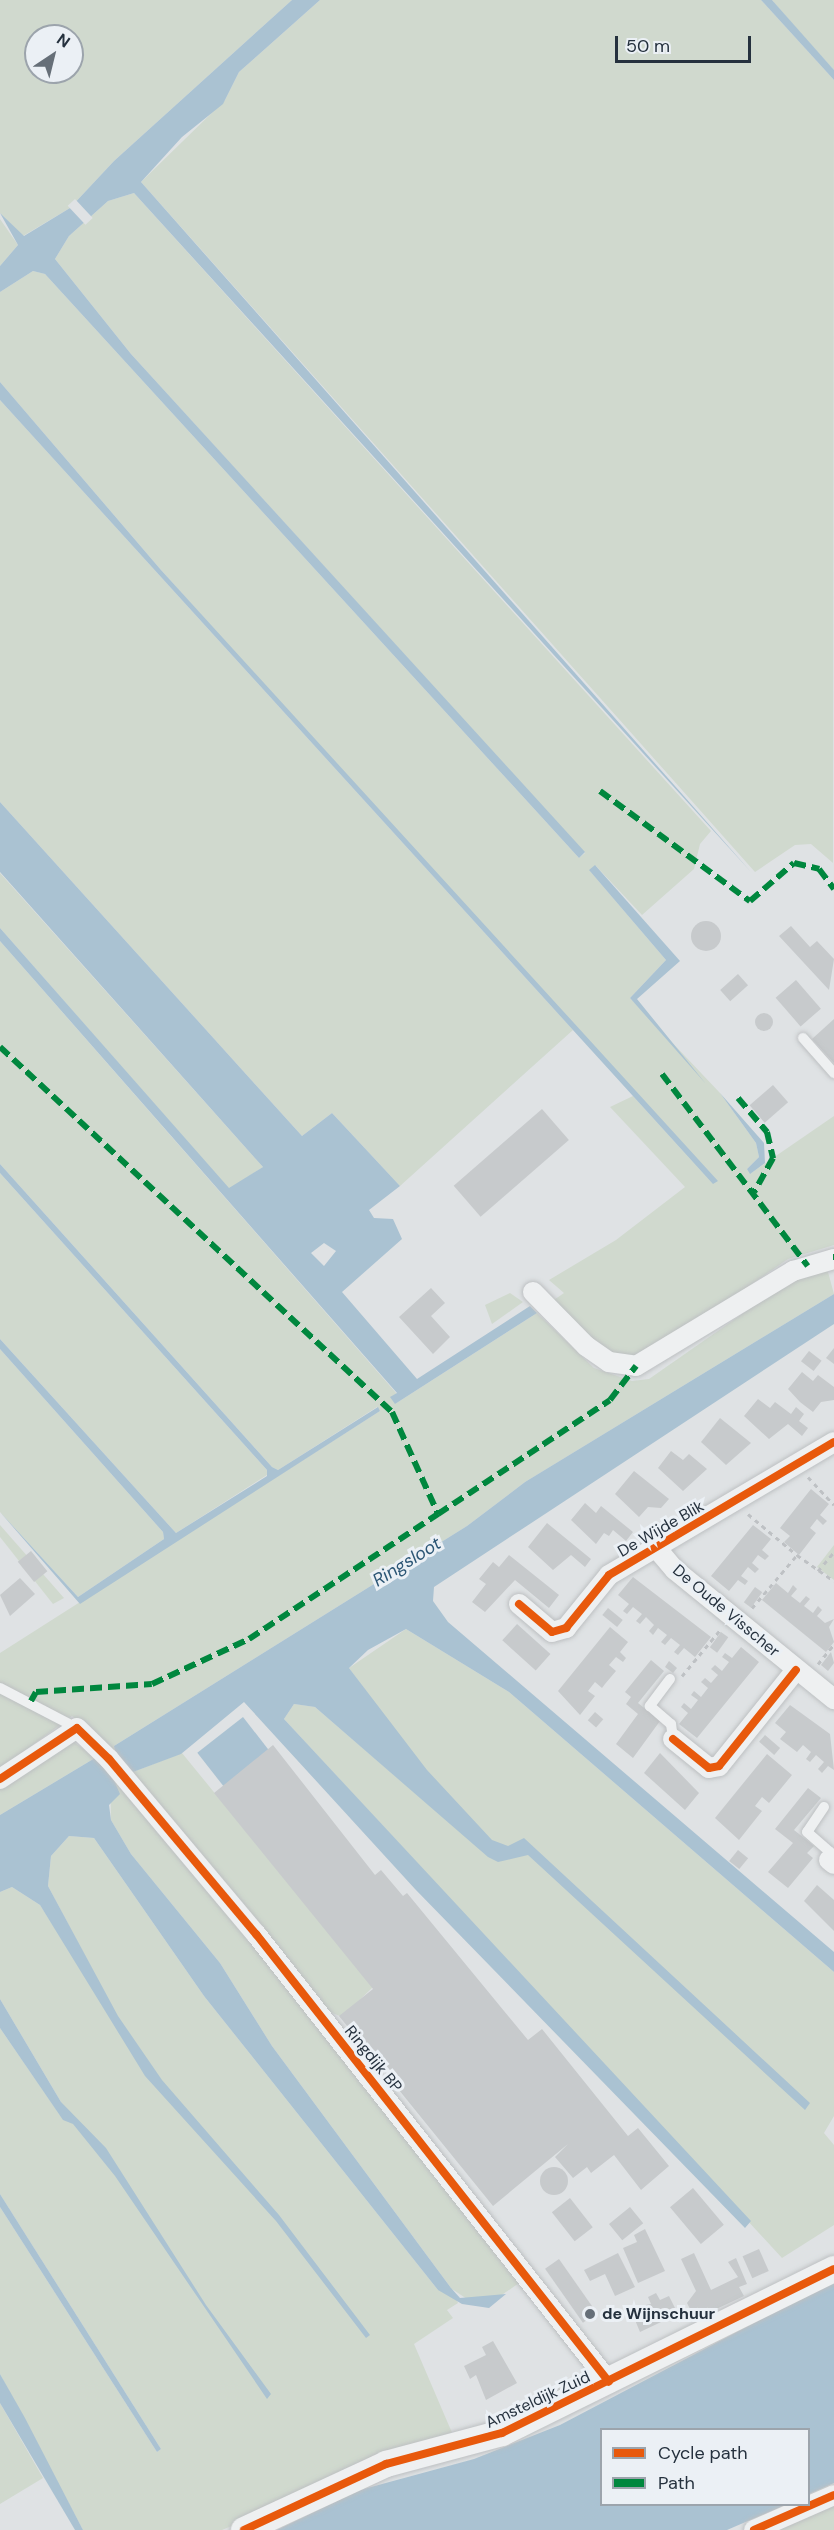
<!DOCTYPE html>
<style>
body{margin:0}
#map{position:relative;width:834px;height:2530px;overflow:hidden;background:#dfe2e4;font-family:"DM Sans",sans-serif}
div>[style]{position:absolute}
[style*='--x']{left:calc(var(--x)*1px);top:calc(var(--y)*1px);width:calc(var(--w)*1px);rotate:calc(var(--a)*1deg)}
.green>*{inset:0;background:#d0d9ce}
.water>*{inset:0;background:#aac2d2;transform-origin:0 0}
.pier>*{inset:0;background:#dfe2e4;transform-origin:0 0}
.building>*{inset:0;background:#c7cacc;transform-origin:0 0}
.round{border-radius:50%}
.path>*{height:3px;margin-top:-1.5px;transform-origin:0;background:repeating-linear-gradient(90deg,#bec1c4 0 4.5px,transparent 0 9px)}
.roads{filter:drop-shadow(0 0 2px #bdc0c2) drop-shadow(0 0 2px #bdc0c2)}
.service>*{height:10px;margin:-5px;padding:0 5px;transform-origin:5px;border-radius:5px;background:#eef0f1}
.minor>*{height:20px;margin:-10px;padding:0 10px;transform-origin:10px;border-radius:10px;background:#eef0f1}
.tertiary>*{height:26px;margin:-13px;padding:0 13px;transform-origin:13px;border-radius:13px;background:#eef0f1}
.quiet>*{height:6px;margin-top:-3px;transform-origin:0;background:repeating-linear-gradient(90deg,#00873e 0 12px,transparent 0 18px)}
.cycleway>*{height:8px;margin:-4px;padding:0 4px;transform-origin:4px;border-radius:4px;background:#e8590c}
.dots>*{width:16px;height:16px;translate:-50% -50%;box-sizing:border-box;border:3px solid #ebf0f5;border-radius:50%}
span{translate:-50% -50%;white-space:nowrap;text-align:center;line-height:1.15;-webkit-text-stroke:6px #ebf0f5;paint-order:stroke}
.street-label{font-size:16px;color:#25313e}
.poi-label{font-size:16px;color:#25313e;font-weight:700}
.left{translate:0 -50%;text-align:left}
.water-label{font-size:18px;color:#2c5675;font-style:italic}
.legend{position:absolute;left:600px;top:2428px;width:210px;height:78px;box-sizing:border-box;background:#ebf0f5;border:2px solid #9ca4ac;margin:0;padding:8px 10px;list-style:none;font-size:18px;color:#25313e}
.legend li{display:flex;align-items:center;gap:12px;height:30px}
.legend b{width:30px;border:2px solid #9ca4ac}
.north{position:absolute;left:24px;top:24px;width:60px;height:60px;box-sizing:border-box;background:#ebf0f5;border:2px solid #9ca4ac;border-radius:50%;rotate:35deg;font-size:16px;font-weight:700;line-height:24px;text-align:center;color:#25313e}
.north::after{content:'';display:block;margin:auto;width:21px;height:27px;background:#666f78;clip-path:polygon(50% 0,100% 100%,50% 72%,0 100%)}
.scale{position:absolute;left:615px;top:36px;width:136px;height:27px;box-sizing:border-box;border:3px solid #25313e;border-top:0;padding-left:8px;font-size:18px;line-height:21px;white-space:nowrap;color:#25313e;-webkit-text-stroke:4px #ebf0f5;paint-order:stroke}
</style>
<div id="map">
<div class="green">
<div style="clip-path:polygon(evenodd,0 0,292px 0,114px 161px,70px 208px,23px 236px,0 213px,0 0,36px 36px,72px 36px,72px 72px,36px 72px,36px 36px)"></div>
<div style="clip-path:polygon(320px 0,761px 0,834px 80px,833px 863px,811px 844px,795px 845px,755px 872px,141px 182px,225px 100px,239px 72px)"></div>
<div style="clip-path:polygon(772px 0,834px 0,834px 70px,803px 36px)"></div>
<div style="clip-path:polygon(134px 193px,711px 831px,700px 844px,694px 869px,642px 915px,596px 866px,590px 871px,666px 960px,630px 998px,720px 1093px,756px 1143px,759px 1157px,747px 1169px,751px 1173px,834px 1116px,834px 1245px,788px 1259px,659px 1348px,629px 1358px,600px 1350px,551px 1302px,564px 1293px,549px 1280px,616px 1240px,685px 1187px,610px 1107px,633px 1096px,713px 1184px,161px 570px,0 382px,0 292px,33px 271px,45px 274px,579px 858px,585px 853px,131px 354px,55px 259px,69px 236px,108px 201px)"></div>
<div style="clip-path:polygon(0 219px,18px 245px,0 266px)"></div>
<div style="clip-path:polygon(0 400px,573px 1030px,400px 1186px,332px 1113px,302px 1136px,0 802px)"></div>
<div style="clip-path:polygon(0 873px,263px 1167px,229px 1189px,0 928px)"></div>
<div style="clip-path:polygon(0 941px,397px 1394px,395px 1404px,537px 1313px,594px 1368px,632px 1381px,649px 1379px,801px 1273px,816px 1267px,828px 1272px,834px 1294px,525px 1482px,467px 1526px,114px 1746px,117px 1757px,72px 1716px,0 1769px,0 1653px,380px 1411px,377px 1407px,278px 1470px,272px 1467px,0 1164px)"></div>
<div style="clip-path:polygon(0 1173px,267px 1470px,267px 1475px,176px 1533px,0 1339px)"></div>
<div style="clip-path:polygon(510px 1293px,523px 1302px,492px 1324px,485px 1305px)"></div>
<div style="clip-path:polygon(0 1349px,163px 1532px,164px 1539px,78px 1597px,0 1512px)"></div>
<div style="clip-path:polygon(0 1525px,64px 1598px,53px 1604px,0 1537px)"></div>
<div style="clip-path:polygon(834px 1545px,834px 1580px,817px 1567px)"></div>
<div style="clip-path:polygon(406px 1629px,509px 1692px,834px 1972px,834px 2116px,824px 2133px,834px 2145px,834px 2225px,782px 2258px,284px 1719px,294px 1704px,315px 1707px,488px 1856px,349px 1668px)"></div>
<div style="clip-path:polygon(70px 1739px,95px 1758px,0 1815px,0 1785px)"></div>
<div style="clip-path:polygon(182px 1753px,373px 1987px,342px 2017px,323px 2009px,121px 1763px,133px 1772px)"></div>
<div style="clip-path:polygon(110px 1771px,528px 2277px,487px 2305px,476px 2305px,452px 2289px,458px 2303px,447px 2310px,453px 2318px,414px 2344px,453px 2435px,222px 2530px,83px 2530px,0 2374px,0 2207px,157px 2452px,161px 2449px,0 2194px,0 2028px,62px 2118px,61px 2102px,0 1999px,0 1892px,12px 1887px,40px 1905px,114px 2021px,117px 2016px,48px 1886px,51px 1856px,69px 1836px,94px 1838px,204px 1996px,438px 2290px,451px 2288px,272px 2046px,220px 1963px,131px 1854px,111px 1820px)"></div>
<div style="clip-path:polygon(0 2403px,43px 2478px,0 2504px)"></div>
<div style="clip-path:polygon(834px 2506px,834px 2530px,778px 2530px)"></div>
</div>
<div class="water">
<div style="clip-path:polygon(292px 0,320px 0,239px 72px,223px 104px,182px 137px,141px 182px,751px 872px,134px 193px,108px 201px,69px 236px,55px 259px,131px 354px,585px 852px,579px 858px,45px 274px,33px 271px,0 292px,0 266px,18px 245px,0 213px,24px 236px,70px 208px,114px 161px)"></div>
<div style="clip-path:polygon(761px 0,772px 0,834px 70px,834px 80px)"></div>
<div style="clip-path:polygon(0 382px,161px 570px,718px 1181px,713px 1184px,0 400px)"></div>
<div style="clip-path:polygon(evenodd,0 802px,302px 1136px,332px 1113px,400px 1186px,369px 1210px,374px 1218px,393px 1219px,402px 1239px,342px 1292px,417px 1379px,530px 1306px,537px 1313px,395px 1404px,390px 1397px,397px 1393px,0 941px,0 928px,229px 1188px,263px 1167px,0 872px,0 802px,324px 1243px,336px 1251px,324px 1266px,311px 1253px,324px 1243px)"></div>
<div style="clip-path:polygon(595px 865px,680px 961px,637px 999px,706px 1084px,630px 998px,666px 960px,589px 870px)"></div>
<div style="clip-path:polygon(720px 1093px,764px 1143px,765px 1163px,750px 1174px,747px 1169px,759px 1157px,756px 1143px)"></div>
<div style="clip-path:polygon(0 1164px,272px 1467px,278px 1470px,378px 1407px,380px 1411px,80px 1604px,0 1512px,78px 1597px,164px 1539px,163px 1532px,0 1349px,0 1339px,176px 1533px,267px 1476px,267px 1470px,0 1173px)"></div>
<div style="clip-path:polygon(834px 1294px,834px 1324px,434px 1587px,433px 1601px,448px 1622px,834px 1952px,834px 1972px,509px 1692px,406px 1629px,368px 1650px,349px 1668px,427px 1770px,492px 1840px,508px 1846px,524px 1838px,810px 2103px,805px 2110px,528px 1855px,498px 1862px,488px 1857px,315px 1707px,294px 1704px,284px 1719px,751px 2221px,745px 2228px,415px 1889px,244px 1702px,181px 1754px,133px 1772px,121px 1763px,110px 1771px,120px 1794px,109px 1805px,111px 1820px,131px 1854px,220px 1963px,272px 2046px,451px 2288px,460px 2298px,506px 2294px,489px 2308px,462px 2304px,438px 2290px,204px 1996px,94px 1838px,69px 1836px,51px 1856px,48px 1886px,118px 2016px,162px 2080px,279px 2215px,370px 2335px,366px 2338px,276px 2221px,145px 2076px,40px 1905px,12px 1887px,0 1892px,0 1815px,95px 1758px,116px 1757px,114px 1746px,467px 1526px,525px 1482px)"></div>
<div style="left:243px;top:1717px;width:43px;height:58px;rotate:52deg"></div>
<div style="clip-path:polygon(0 1999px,61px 2102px,106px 2148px,206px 2305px,271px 2394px,267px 2399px,115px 2176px,73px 2124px,63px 2120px,0 2028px)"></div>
<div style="clip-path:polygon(0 2194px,161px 2449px,157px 2452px,0 2207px)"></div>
<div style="clip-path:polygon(834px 2281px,834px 2483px,809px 2494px,808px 2430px,602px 2430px,602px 2504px,785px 2505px,727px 2530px,277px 2530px,360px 2490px,474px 2459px,560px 2425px)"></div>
<div style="clip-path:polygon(0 2374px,25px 2418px,83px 2530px,75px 2530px,0 2403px)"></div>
</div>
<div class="pier">
<div style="left:75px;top:199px;width:26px;height:10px;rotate:47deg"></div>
</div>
<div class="building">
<div class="round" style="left:691px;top:921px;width:30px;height:30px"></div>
<div style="clip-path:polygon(791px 926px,810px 947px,817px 941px,834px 959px,829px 990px,779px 936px)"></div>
<div style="left:738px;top:974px;width:15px;height:24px;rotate:48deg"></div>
<div style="left:796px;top:980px;width:38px;height:27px;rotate:49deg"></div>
<div class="round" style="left:755px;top:1013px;width:18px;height:18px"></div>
<div style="clip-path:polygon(834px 1019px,834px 1063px,812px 1039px)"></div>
<div style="left:773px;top:1085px;width:23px;height:31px;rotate:49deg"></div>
<div style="left:542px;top:1109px;width:41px;height:117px;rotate:49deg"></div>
<div style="clip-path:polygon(431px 1288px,445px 1303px,431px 1316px,450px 1337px,433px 1354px,399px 1317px)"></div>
<div style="clip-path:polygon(834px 1348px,834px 1364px,826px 1358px)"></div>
<div style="left:809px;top:1351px;width:16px;height:13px;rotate:38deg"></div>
<div style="clip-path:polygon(802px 1372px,813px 1381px,818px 1375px,834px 1387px,834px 1400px,821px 1402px,813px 1412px,800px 1402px,788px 1389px)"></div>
<div style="clip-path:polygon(758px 1399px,770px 1408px,775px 1402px,791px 1414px,796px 1407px,804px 1414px,799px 1421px,808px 1428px,802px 1436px,788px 1424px,769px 1439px,744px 1416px)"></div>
<div style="clip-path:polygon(720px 1418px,751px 1443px,726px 1465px,701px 1442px)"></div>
<div style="clip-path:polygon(671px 1451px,683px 1460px,689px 1454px,707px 1469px,683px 1491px,658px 1468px)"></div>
<div style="clip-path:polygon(634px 1471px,669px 1499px,661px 1508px,648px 1507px,639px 1517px,615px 1494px)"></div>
<div style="clip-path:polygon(811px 1489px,829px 1504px,820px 1515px,827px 1521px,823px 1525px,817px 1519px,810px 1528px,816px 1533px,799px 1555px,784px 1542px,790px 1536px,780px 1528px)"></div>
<div style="clip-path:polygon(585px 1503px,596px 1513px,601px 1506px,633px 1532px,626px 1541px,613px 1530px,609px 1536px,604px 1533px,596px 1544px,571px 1520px)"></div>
<div style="clip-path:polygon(547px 1523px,591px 1559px,585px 1567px,571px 1555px,553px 1570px,528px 1547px)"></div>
<div style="clip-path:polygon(753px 1525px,771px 1539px,762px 1550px,769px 1556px,765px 1560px,758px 1555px,752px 1563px,759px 1569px,755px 1573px,748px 1567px,741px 1576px,748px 1581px,745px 1585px,738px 1580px,729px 1591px,711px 1576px)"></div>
<div style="left:31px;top:1551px;width:26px;height:17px;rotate:51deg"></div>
<div style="clip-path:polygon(509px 1555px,559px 1595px,549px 1608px,515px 1580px,485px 1612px,472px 1602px,486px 1584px,479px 1579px,493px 1562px,499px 1567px)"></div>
<div style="clip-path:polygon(633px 1577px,711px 1637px,695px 1657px,684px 1648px,678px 1655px,674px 1652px,680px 1645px,671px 1638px,665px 1645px,661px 1642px,667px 1635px,658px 1628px,653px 1635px,649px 1631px,654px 1625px,646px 1617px,640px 1624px,636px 1621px,642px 1614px,633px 1607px,627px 1614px,623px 1611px,629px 1604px,618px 1595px)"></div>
<div style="clip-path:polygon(20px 1578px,35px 1594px,10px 1616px,0 1595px)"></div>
<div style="clip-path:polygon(776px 1583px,788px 1593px,793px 1585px,797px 1589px,791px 1596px,800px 1603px,806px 1596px,810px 1599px,804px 1606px,813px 1613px,818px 1606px,822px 1610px,817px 1616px,825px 1623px,834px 1619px,829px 1627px,834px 1642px,826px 1652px,762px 1600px)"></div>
<div style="left:755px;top:1587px;width:9px;height:19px;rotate:36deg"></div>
<div style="left:608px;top:1608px;width:19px;height:9px;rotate:39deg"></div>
<div style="left:517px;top:1624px;width:45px;height:22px;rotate:42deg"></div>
<div style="clip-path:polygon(610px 1627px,628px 1642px,620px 1652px,626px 1658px,623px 1662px,616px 1657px,609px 1665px,616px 1671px,605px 1684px,602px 1688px,595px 1682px,588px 1691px,595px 1696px,580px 1715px,558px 1691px)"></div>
<div style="left:721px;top:1632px;width:9px;height:19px;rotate:36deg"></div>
<div style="clip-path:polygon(741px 1647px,759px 1662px,697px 1738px,679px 1724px,688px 1713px,681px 1707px,684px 1703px,691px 1709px,698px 1700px,691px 1695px,694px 1691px,701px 1697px,708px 1688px,701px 1682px,705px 1678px,711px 1683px,718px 1675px,711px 1669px,715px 1665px,722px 1671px,729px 1662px,722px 1657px,725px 1653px,732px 1658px)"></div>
<div style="clip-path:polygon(831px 1652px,834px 1663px,828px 1671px,821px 1665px)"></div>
<div style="clip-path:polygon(651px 1660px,664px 1671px,638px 1703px,660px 1721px,633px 1758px,616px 1744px,638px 1714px,626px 1704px,631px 1697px,625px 1692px)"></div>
<div style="clip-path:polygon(669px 1661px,677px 1668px,673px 1673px,665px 1667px)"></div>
<div style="clip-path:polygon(790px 1705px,830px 1734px,834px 1770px,828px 1766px,822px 1773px,818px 1769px,824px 1762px,816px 1755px,810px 1762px,806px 1759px,811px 1752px,803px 1745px,797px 1752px,780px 1739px,786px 1732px,775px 1723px)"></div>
<div style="left:595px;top:1712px;width:11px;height:11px;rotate:41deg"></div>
<div style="left:765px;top:1735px;width:20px;height:9px;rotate:41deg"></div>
<div style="clip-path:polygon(273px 1745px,375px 1875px,381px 1870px,403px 1896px,407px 1893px,528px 2040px,542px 2029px,628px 2136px,638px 2128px,669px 2166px,641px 2190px,614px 2155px,591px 2173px,587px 2167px,573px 2178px,555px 2157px,568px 2144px,493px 2206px,339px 2016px,373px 1989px,214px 1793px)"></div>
<div style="clip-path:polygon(660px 1753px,699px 1793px,685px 1810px,644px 1773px)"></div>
<div style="clip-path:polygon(767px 1754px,792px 1775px,769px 1803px,762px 1797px,755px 1806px,762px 1811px,739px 1840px,715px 1818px)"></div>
<div style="clip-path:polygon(808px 1788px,821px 1798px,794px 1830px,814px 1846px,807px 1853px,813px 1858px,788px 1888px,768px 1872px,793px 1843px,775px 1829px)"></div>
<div style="left:738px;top:1850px;width:13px;height:14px;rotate:39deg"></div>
<div style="clip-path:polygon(817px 1885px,834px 1900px,834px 1931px,804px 1901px)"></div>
<div class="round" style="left:540px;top:2167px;width:28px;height:28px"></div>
<div style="left:693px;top:2188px;width:48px;height:30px;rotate:50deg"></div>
<div style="left:570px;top:2198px;width:37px;height:23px;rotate:52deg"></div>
<div style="left:630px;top:2207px;width:21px;height:27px;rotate:51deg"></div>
<div style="clip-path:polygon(645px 2229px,665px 2271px,638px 2283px,623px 2248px,637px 2242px,634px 2235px)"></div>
<div style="left:759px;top:2249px;width:24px;height:18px;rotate:66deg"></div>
<div style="clip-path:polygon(618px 2253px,635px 2287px,615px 2296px,605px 2274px,590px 2281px,584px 2270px)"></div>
<div style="clip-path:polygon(694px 2253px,711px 2290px,738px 2277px,728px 2262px,736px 2258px,747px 2284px,739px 2287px,744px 2296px,695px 2319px,687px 2303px,696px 2291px,681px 2259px)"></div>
<div style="left:559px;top:2259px;width:66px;height:17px;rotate:55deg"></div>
<div style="clip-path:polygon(656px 2293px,660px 2300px,669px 2296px,678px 2314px,640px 2332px,630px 2308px,651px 2304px,648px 2297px)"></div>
<div style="clip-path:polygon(493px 2341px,517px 2383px,486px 2400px,476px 2375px,470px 2379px,464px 2366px,486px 2355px,482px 2347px)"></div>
</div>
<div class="path">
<div style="--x:808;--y:1477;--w:38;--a:47"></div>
<div style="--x:748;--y:1514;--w:64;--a:39.9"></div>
<div style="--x:818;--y:1571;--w:25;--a:-50"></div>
<div style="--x:752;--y:1608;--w:70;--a:-49.7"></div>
<div style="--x:797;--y:1555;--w:45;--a:35.1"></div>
<div style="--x:818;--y:1664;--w:26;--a:-51"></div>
<div style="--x:682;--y:1676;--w:60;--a:-50.4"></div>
</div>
<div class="roads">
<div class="service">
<div style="--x:803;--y:1038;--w:47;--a:48.5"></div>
<div style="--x:670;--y:1679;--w:34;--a:127"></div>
<div style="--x:650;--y:1706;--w:28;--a:41"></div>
<div style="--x:671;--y:1724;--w:15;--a:82"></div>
<div style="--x:0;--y:1688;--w:87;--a:27.5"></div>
<div style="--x:824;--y:1807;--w:30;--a:124"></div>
<div style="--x:807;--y:1832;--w:30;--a:41"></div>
<div style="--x:830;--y:1852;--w:8;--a:97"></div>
</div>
<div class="minor">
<div style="--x:533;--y:1292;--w:76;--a:45.5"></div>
<div style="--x:586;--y:1346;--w:28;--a:35"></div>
<div style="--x:609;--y:1362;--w:27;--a:8"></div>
<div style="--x:636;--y:1366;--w:184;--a:-31.2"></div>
<div style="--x:793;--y:1271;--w:43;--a:-16.3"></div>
<div style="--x:658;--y:1550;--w:26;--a:50"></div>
<div style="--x:675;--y:1570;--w:205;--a:39.1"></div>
<div style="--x:519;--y:1604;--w:43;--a:40.3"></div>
<div style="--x:552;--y:1632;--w:15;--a:-16"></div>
<div style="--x:566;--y:1628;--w:68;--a:-50.9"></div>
<div style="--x:609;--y:1575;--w:261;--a:-30.6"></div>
<div style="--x:673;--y:1739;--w:46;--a:38.9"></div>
<div style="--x:709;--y:1768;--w:10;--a:-11"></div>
<div style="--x:719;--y:1766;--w:123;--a:-51.3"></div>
<div style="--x:0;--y:1779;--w:92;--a:-33.5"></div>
<div style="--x:77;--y:1728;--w:45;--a:44.1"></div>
<div style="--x:109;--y:1759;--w:229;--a:50"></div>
<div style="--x:256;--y:1934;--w:570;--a:51.76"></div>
<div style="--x:829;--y:1860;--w:6;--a:39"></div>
<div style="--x:754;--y:2530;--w:87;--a:-23.6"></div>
</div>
<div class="tertiary">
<div style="--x:244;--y:2530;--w:157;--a:-24.9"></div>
<div style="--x:386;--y:2464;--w:120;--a:-15"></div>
<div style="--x:502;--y:2433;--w:370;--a:-26.3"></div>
</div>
</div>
<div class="quiet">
<div style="--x:600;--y:791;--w:186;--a:36.3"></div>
<div style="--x:750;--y:901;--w:58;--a:-40.8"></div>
<div style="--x:794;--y:863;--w:26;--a:13"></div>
<div style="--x:819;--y:869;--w:25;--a:53"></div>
<div style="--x:0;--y:1047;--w:536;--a:42.96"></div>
<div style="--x:392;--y:1412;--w:112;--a:65.7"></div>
<div style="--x:438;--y:1514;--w:206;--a:-33.5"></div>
<div style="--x:610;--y:1400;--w:43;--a:-52.6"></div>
<div style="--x:662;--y:1074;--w:241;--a:52.8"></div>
<div style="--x:738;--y:1098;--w:45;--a:49.5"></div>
<div style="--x:767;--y:1132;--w:27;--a:77"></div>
<div style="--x:773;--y:1158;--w:39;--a:119"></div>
<div style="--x:833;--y:1257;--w:1;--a:0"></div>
<div style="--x:31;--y:1701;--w:10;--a:-61"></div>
<div style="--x:36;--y:1692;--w:116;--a:-3.9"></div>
<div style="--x:152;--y:1684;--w:107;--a:-24.9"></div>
<div style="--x:249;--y:1639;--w:227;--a:-33.5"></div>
</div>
<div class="cycleway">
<div style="--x:519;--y:1604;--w:43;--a:40.3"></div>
<div style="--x:552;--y:1632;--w:15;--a:-16"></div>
<div style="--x:566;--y:1628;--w:68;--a:-50.9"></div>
<div style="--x:609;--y:1575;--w:261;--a:-30.6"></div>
<div style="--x:673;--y:1739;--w:46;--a:38.9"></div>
<div style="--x:709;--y:1768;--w:10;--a:-11"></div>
<div style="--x:719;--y:1766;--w:123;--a:-51.3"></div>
<div style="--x:0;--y:1779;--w:92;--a:-33.5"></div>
<div style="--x:77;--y:1728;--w:45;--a:44.1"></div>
<div style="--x:109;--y:1759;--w:229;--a:50"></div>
<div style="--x:256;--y:1934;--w:570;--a:51.76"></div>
<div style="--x:244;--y:2530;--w:157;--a:-24.9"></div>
<div style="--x:386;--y:2464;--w:120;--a:-15"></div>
<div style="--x:502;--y:2433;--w:370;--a:-26.3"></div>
<div style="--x:754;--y:2530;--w:87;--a:-23.6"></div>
</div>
<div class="dots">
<div style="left:590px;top:2314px;background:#666f78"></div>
</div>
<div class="street-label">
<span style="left:661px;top:1529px;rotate:-30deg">De Wijde Blik</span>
<span style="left:726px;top:1611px;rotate:40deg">De Oude Visscher</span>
<span style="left:373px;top:2059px;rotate:51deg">Ringdijk BP</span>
<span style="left:538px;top:2400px;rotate:-25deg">Amsteldijk Zuid</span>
</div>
<div class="poi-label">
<span class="left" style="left:602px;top:2314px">de Wijnschuur</span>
</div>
<div class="water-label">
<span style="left:407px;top:1562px;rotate:-32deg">Ringsloot</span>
</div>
<ul class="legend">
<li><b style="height:8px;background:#e8590c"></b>Cycle path</li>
<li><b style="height:8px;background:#00873e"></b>Path</li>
</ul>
<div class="north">N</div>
<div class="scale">50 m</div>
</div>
